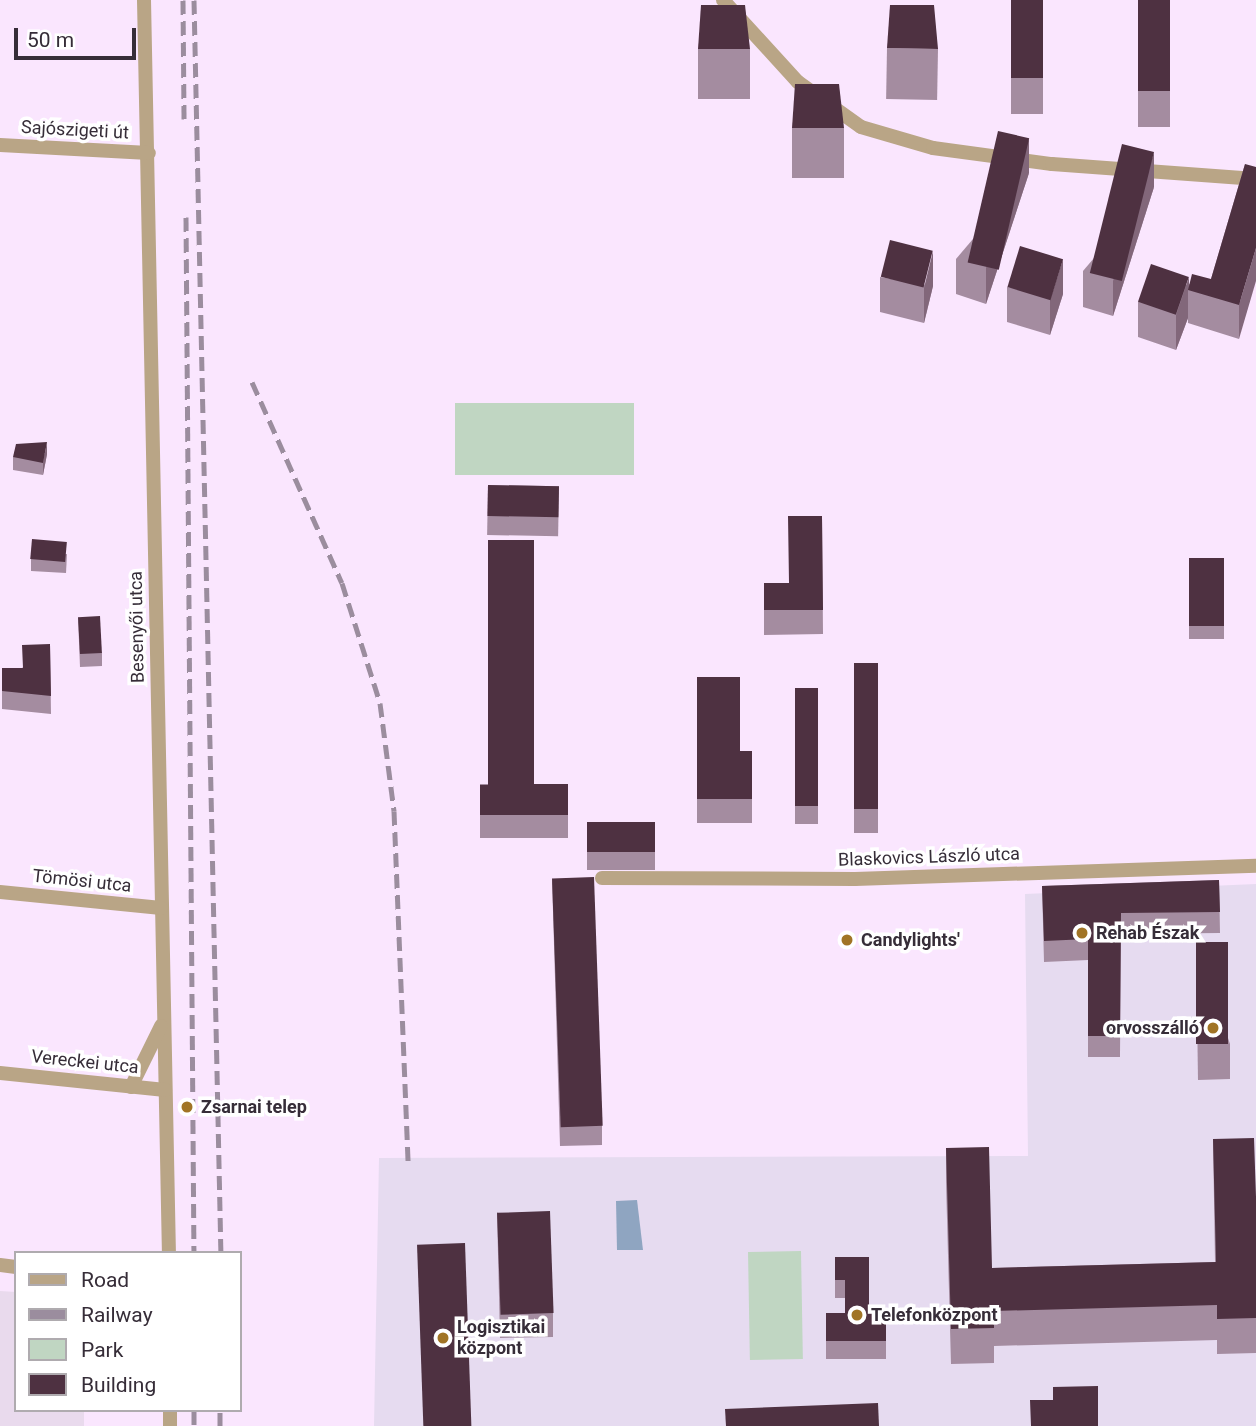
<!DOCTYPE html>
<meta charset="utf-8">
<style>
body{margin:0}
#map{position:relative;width:1256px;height:1426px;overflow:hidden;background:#fae6fe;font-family:Roboto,sans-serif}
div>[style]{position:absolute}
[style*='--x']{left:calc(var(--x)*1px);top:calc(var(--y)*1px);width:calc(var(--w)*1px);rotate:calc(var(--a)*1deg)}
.commercial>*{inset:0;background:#e9daed}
.medical>*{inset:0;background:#e6dbf0}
.green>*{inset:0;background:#c0d6c2;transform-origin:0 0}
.water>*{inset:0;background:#8fa5c1}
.street>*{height:14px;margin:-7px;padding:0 7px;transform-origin:7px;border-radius:7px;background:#b9a586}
.rail>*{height:5px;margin-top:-2.5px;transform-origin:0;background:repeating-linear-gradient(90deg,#9b8d9e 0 14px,transparent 0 21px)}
.wall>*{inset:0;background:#a48ca0;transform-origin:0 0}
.shaded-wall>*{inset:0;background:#82677a}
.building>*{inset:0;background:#4e3141;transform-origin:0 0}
.dots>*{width:19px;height:19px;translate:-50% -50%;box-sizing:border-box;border:4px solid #fff;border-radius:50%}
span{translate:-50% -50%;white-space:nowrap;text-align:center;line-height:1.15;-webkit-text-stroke:7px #fff;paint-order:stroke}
.street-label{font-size:18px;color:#362d38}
.poi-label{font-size:18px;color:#362d38;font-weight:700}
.left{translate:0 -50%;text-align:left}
.right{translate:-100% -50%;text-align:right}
.legend{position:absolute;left:14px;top:1251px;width:228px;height:161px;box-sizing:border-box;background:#fff;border:2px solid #afabaf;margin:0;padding:9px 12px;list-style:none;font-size:21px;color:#362d38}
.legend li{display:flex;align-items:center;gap:14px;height:35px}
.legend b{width:35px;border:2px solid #afabaf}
.scale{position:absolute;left:14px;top:28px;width:122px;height:32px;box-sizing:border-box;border:4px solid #362d38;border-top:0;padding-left:9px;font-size:21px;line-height:24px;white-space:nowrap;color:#362d38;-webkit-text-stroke:5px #fff;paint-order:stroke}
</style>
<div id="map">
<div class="commercial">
<div style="clip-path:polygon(0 1291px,16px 1292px,16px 1410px,84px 1410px,84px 1426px,0 1426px)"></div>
</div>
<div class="medical">
<div style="clip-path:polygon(1256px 884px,1256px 1426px,374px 1426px,379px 1158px,1028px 1156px,1025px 894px)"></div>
</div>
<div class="green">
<div style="left:455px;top:403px;width:179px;height:72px"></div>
<div style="left:801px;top:1251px;width:108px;height:53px;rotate:89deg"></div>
</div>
<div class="water">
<div style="clip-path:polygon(637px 1200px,643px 1250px,617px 1250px,616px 1201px)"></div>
</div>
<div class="street">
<div style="--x:144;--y:0;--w:1253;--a:88.86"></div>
<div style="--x:723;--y:0;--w:111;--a:47.6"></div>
<div style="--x:798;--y:82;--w:77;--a:35.5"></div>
<div style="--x:861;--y:127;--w:75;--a:16.3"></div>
<div style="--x:933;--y:148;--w:120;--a:7.7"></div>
<div style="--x:1052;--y:164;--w:205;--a:4.2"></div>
<div style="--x:0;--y:145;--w:149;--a:3.1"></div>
<div style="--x:602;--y:878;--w:253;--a:0.2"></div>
<div style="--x:855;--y:879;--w:401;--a:-1.9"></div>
<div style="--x:0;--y:892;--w:162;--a:5.7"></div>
<div style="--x:0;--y:1073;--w:166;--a:5.9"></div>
<div style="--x:131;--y:1087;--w:68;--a:-63.8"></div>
<div style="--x:0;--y:1265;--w:16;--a:7"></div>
<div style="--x:170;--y:1410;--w:16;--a:90"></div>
</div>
<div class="rail">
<div style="--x:183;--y:0;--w:119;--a:89.5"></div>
<div style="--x:194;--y:0;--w:1253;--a:88.77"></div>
<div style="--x:186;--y:217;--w:1036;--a:89.56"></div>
<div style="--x:252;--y:382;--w:220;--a:65.9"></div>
<div style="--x:342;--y:583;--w:126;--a:72.4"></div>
<div style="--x:380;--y:703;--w:109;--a:82.6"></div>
<div style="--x:394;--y:811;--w:354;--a:87.7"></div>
<div style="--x:194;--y:1410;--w:16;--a:90"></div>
<div style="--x:220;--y:1426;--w:16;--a:-90"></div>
</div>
<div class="wall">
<div style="left:1011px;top:0;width:32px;height:114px"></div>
<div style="left:1138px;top:0;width:32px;height:127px"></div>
<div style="left:887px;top:48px;width:51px;height:51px;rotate:1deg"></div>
<div style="left:698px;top:49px;width:52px;height:50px"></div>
<div style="left:792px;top:128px;width:52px;height:50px"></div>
<div style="clip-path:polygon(1245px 164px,1239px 339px,1188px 323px,1188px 318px,1176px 350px,1138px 337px,1138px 302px,1189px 284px,1211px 279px)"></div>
<div style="clip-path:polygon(1029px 173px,986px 304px,956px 294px,956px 259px)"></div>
<div style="clip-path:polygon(1154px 187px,1113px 316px,1083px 307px,1083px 271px)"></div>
<div style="clip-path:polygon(880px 277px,933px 286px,924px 323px,880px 312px)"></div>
<div style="clip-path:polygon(1007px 287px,1063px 294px,1050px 335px,1007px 322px)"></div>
<div style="clip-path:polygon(47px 454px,43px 475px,13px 470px,13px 457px)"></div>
<div style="left:488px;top:485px;width:71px;height:50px;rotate:1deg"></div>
<div style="clip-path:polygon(822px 516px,823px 634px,764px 635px,764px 583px,789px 583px)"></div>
<div style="clip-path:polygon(67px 554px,66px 573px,31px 571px,31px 559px)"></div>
<div style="left:1189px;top:558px;width:35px;height:81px"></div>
<div style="clip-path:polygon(78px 617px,102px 653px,102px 666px,80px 667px)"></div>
<div style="clip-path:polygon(50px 644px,51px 714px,2px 709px,2px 668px,22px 668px)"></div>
<div style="left:854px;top:663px;width:24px;height:170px"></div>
<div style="clip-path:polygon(697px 677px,740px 751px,752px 751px,752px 823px,697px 823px)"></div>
<div style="left:795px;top:688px;width:23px;height:136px"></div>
<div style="left:568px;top:784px;width:54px;height:88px;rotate:90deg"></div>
<div style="left:587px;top:822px;width:68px;height:48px"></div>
<div style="clip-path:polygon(552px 878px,602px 1126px,602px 1145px,560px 1146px)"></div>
<div style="clip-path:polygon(1219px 880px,1220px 933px,1121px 934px,1120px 1057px,1088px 1057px,1088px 960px,1044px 962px,1042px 886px)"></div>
<div style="clip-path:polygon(1196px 942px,1230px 1044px,1230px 1079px,1198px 1080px)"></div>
<div style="clip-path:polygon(1213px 1139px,1256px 1197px,1256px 1353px,1217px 1354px,1217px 1340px,994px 1346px,994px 1363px,951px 1364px,946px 1183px,946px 1148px,992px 1268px,1215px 1262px)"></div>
<div style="clip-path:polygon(497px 1212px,553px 1313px,553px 1337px,500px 1338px)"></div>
<div style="clip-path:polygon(835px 1257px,869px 1313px,886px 1313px,886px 1359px,826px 1359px,826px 1313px,845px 1313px,845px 1298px,835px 1298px)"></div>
</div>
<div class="shaded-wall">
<div style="clip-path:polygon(1029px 138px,1029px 173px,986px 304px,986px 268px)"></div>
<div style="clip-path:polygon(1154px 152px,1154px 187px,1113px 316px,1113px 281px)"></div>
<div style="clip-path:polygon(1256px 248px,1256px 281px,1239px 339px,1239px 305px)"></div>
<div style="clip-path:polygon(933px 251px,933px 286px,924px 323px,924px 288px)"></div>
<div style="clip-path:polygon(1063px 259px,1063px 294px,1050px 335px,1050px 300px)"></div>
<div style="clip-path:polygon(1189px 277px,1189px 290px,1188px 290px,1188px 318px,1176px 350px,1176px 315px)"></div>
<div style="clip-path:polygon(47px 442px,47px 454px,43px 475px,43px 463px)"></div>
</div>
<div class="building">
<div style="left:1011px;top:0;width:32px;height:78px"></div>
<div style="left:1138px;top:0;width:32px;height:91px"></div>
<div style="clip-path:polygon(701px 5px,745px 5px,750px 49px,698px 49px)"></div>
<div style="clip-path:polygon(890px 5px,934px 5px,938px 49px,887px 48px)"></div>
<div style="clip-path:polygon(795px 84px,839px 84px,844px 128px,792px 128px)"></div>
<div style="left:998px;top:131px;width:32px;height:135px;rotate:13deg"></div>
<div style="left:1122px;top:144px;width:33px;height:133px;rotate:14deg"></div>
<div style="clip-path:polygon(1245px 164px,1256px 167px,1256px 248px,1239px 305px,1188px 290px,1192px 274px,1211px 279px)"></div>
<div style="left:890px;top:240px;width:44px;height:38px;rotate:14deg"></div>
<div style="left:1020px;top:246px;width:45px;height:43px;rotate:17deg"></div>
<div style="left:1151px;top:264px;width:40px;height:40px;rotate:19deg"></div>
<div style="clip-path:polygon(47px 442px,43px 463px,13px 457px,16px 444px)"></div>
<div style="left:488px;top:485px;width:71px;height:31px;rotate:1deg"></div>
<div style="clip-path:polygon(788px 516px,822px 516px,823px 610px,764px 610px,764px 583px,789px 583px)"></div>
<div style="left:32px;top:539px;width:35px;height:20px;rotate:5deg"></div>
<div style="clip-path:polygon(488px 540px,534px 540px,534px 784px,568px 784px,568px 815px,480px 815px,480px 785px,488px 785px)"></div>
<div style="left:1189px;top:558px;width:35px;height:68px"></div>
<div style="left:100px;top:616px;width:37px;height:22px;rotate:87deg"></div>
<div style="clip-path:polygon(50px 644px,51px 696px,2px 691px,2px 668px,23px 668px,22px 645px)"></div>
<div style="left:854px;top:663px;width:24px;height:146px"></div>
<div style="clip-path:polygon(697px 677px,740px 677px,740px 751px,752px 751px,752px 799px,697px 799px)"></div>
<div style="left:795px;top:688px;width:23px;height:118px"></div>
<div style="left:587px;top:822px;width:68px;height:30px"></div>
<div style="left:594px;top:877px;width:249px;height:42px;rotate:88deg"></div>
<div style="clip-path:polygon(1219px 880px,1220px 912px,1121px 913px,1120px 1036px,1088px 1036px,1088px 939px,1044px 941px,1042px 886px)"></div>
<div style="left:1196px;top:942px;width:32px;height:102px"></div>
<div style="clip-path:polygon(1254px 1138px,1256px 1197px,1256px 1318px,1217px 1319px,1217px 1305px,994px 1311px,994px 1328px,951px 1329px,946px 1148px,989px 1147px,992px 1268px,1216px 1262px,1213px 1139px)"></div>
<div style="left:550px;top:1211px;width:102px;height:53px;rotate:88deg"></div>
<div style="left:465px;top:1243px;width:183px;height:48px;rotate:88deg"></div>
<div style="clip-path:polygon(835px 1257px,869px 1257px,869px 1313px,886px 1313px,886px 1341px,826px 1341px,826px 1313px,845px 1313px,845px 1280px,835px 1280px)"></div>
<div style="clip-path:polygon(1098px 1386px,1098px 1426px,1031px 1426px,1030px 1400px,1053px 1400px,1053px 1387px)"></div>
<div style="clip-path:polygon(878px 1403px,879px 1426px,726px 1426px,725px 1409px)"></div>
</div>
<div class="dots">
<div style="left:1082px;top:933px;background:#a17425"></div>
<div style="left:847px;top:940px;background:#a17425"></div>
<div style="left:1213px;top:1028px;background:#a17425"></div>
<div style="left:187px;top:1107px;background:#a17425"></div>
<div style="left:857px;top:1315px;background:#a17425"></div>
<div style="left:443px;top:1338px;background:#a17425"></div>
</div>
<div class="street-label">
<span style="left:75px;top:130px;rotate:3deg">Sajószigeti út</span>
<span style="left:137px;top:627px;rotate:-91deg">Besenyői utca</span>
<span style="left:929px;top:857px;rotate:-2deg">Blaskovics László utca</span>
<span style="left:82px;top:881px;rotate:6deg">Tömösi utca</span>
<span style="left:85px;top:1062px;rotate:6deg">Vereckei utca</span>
</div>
<div class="poi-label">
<span class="left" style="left:1096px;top:933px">Rehab Észak</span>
<span class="left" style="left:861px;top:940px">Candylights'</span>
<span class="right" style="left:1199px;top:1028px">orvosszálló</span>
<span class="left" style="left:201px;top:1107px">Zsarnai telep</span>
<span class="left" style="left:871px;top:1315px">Telefonközpont</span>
<span class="left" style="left:457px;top:1338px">Logisztikai<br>központ</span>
</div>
<ul class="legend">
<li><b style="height:9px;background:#b9a586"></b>Road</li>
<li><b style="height:9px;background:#9b8d9e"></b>Railway</li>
<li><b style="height:19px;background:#c0d6c2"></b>Park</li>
<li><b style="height:19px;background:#4e3141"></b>Building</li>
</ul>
<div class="scale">50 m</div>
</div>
